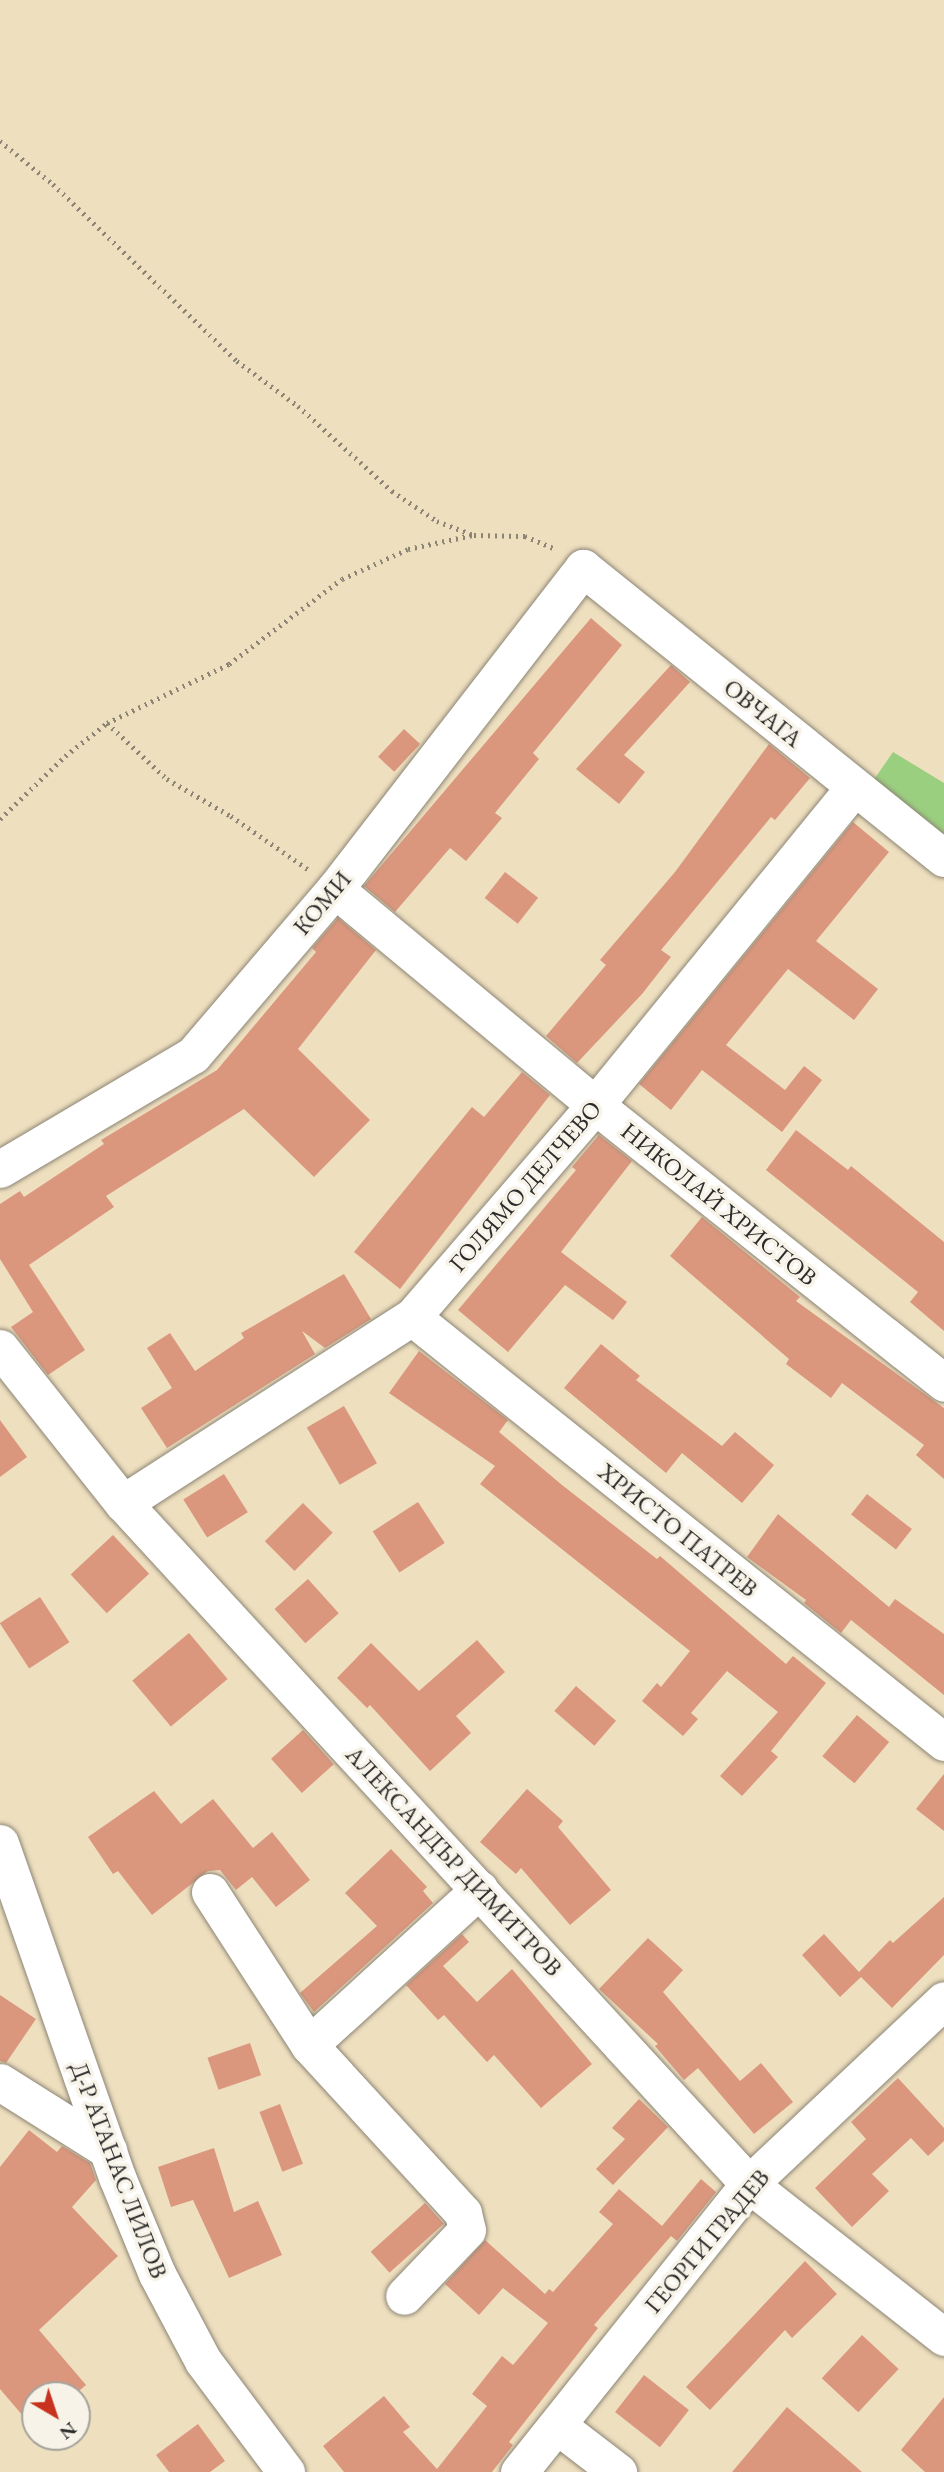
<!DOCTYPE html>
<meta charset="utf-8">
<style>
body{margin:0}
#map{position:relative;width:944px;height:2472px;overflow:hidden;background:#eedfbf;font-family:"EB Garamond",serif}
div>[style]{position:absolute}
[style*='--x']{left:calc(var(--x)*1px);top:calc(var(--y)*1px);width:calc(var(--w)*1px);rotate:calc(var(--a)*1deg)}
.green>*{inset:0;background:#9bcf80}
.building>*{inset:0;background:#db977e;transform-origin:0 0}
.path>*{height:4.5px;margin-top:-2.25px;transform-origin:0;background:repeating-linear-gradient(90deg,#8c8575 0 2px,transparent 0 7px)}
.roads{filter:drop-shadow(0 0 2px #8c8575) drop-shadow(0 0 2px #8c8575)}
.minor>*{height:37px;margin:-18.5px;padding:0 18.5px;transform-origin:18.5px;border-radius:18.5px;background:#fff}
span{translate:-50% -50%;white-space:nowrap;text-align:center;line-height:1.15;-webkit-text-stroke:7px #f7f3e8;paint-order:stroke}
.street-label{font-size:24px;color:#2b2b2b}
.north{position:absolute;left:21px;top:2381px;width:70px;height:70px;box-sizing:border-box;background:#f7f3e8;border:2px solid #a5a39c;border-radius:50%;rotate:141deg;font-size:19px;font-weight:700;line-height:28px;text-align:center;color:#2b2b2b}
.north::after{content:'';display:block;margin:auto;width:24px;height:32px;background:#c8321e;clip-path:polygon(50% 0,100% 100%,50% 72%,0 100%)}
</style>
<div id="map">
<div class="green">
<div style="clip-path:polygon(893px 752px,944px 783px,944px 836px,873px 781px)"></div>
</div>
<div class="building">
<div style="clip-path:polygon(591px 618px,622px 645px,533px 753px,539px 759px,495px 813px,502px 818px,466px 861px,450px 848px,395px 912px,364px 886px)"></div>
<div style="clip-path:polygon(671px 665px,690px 682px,624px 755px,645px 772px,619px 804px,576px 769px)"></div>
<div style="left:404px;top:729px;width:22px;height:38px;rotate:43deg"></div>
<div style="clip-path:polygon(769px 744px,810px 778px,775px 820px,771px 817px,661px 950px,671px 957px,642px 994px,577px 1063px,546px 1036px,606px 965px,600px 960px,675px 872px)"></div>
<div style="clip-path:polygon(853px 822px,889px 852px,816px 941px,878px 989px,854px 1020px,788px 969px,726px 1045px,785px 1090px,804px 1066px,822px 1080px,782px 1132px,702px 1070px,671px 1110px,639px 1084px)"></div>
<div style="left:505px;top:872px;width:42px;height:33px;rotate:38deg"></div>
<div style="clip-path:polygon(338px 918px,376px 950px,298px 1049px,370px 1120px,314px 1177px,244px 1109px,106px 1196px,114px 1207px,29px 1265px,85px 1350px,48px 1375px,11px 1327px,33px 1312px,0 1259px,0 1204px,20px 1191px,24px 1197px,104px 1144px,101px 1140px,217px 1070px,316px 952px,312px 948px)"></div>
<div style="clip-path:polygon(522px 1072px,550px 1095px,400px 1289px,354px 1252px,472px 1107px,484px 1117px)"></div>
<div style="clip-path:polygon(796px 1130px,848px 1170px,851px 1166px,944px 1242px,944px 1331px,910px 1302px,918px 1292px,766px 1170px)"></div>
<div style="clip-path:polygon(599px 1135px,632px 1161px,561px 1252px,627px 1302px,613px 1320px,565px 1285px,508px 1352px,458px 1310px,576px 1170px,572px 1167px)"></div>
<div style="clip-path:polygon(702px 1217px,800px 1297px,796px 1301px,944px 1408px,944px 1479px,916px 1455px,924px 1445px,842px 1383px,831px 1398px,786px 1364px,789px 1359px,670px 1256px)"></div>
<div style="clip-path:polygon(344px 1274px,371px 1319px,325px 1348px,302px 1331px,315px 1354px,167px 1448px,141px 1408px,172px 1388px,147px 1348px,170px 1333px,195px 1371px,244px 1338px,241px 1333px)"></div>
<div style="clip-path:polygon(601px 1344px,640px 1376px,636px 1380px,722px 1446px,735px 1432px,774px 1465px,742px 1503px,682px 1453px,666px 1473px,564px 1388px)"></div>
<div style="clip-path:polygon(419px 1351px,508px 1420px,499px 1432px,562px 1485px,657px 1559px,660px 1556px,786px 1664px,793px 1656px,826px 1683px,771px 1751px,778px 1757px,742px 1796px,720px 1776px,778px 1712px,727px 1671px,691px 1713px,698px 1719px,683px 1736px,642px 1701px,657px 1683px,661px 1687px,690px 1651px,480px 1484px,495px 1466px,389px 1393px)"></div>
<div style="left:344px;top:1406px;width:66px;height:43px;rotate:60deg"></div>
<div style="clip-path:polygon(0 1420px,27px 1457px,0 1477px)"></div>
<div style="left:224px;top:1474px;width:45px;height:48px;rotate:58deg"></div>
<div style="left:867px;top:1494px;width:57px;height:26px;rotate:38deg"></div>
<div style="left:418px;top:1502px;width:49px;height:54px;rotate:57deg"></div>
<div style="left:303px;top:1503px;width:42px;height:54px;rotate:45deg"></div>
<div style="clip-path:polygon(778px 1514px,889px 1607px,895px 1599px,944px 1634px,944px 1695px,851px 1620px,841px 1633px,804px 1603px,806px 1600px,747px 1557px)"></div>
<div style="left:113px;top:1535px;width:53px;height:58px;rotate:47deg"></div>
<div style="left:308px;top:1579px;width:46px;height:45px;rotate:48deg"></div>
<div style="left:40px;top:1597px;width:54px;height:48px;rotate:57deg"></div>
<div style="left:189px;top:1633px;width:60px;height:74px;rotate:50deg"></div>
<div style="clip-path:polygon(477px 1640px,505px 1672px,456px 1716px,471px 1733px,430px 1771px,370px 1705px,367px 1708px,337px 1678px,371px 1643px,419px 1691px)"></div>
<div style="left:576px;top:1686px;width:53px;height:33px;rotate:41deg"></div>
<div style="left:857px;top:1715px;width:42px;height:54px;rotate:40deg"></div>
<div style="left:303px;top:1730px;width:46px;height:43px;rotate:48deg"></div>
<div style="clip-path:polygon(944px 1774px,944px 1831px,916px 1809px)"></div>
<div style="clip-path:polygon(527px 1789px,563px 1821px,558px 1827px,611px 1890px,570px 1925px,521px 1868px,516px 1874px,480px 1842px)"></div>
<div style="clip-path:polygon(154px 1791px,181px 1824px,213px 1799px,253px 1848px,272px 1832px,310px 1880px,276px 1907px,252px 1877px,236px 1890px,220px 1870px,208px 1871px,152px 1915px,118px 1871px,113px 1874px,88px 1837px)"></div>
<div style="clip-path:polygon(391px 1849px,427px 1887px,423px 1891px,433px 1903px,314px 2012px,300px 1993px,377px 1926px,345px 1893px)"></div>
<div style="clip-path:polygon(944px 1897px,944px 1955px,892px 2008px,861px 1977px,840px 1997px,802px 1955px,824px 1934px,859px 1972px,890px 1940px,893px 1943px)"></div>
<div style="clip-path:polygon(462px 1934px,469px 1942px,443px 1966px,477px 2002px,512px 1969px,592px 2064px,541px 2108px,494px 2055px,487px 2062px,444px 2015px,438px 2020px,406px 1985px)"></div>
<div style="clip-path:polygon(648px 1938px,683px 1970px,663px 1992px,740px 2081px,761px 2063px,793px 2102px,754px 2134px,698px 2068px,684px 2080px,655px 2046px,658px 2044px,599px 1989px)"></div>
<div style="clip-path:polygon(0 1995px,36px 2019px,6px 2063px,0 2061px)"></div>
<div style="left:250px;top:2043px;width:34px;height:45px;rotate:71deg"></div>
<div style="clip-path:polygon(898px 2078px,944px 2128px,944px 2141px,928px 2156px,911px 2138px,872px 2174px,889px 2191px,852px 2227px,815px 2188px,866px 2139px,851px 2122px)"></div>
<div style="clip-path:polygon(639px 2099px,668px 2127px,613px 2185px,596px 2169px,625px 2139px,612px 2128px)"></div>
<div style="left:280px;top:2104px;width:64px;height:22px;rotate:69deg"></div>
<div style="clip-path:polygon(29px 2130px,57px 2152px,62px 2146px,90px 2163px,96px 2180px,72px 2207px,118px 2256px,39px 2330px,86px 2385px,74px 2395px,35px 2395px,35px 2430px,0 2389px,0 2167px)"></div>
<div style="clip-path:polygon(214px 2148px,234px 2212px,258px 2201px,282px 2255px,229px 2278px,193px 2200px,171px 2207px,158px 2167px)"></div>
<div style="clip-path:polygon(701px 2179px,716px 2192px,677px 2241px,671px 2236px,594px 2325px,598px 2328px,509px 2442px,513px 2445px,492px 2472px,344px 2472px,323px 2446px,384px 2396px,410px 2427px,403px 2432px,437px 2469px,487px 2406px,472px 2394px,502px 2356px,513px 2365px,548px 2323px,503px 2288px,479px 2315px,445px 2284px,485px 2240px,545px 2294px,549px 2289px,553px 2292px,613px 2224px,599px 2212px,619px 2189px,662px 2226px)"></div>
<div style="left:425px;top:2203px;width:28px;height:73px;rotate:48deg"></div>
<div style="clip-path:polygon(805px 2261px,837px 2294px,792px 2338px,785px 2330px,710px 2410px,686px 2387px)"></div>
<div style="left:862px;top:2335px;width:50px;height:59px;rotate:43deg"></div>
<div style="left:644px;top:2375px;width:57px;height:47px;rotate:38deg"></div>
<div style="clip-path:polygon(944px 2397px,944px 2472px,925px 2472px,901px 2450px)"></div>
<div style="clip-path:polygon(787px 2407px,838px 2451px,862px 2472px,732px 2472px)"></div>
<div style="clip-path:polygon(198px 2424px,225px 2461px,210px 2472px,169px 2472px,156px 2455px)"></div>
</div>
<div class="path">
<div style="--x:0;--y:141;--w:68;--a:39.1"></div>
<div style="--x:53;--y:184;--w:255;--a:43.9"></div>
<div style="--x:237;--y:361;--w:76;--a:36.4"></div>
<div style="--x:298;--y:406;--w:127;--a:42.1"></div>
<div style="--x:392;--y:491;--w:54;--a:33.7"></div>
<div style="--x:437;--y:521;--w:40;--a:21"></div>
<div style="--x:474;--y:535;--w:51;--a:1.1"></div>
<div style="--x:525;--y:536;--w:34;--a:23"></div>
<div style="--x:107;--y:723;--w:82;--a:43"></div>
<div style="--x:167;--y:779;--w:74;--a:30"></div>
<div style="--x:231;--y:816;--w:95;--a:34.7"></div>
<div style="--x:0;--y:819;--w:91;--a:-44.1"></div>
<div style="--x:65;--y:756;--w:53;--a:-38.2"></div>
<div style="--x:107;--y:723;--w:136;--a:-25.8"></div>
<div style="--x:229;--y:664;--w:141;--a:-37"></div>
<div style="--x:342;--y:579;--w:72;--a:-24.4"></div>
<div style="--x:408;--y:549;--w:66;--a:-12.2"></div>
</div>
<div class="roads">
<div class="minor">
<div style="--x:335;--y:889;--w:338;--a:39.7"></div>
<div style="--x:595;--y:1105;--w:446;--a:38.5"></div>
<div style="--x:0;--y:1169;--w:224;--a:-30.6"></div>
<div style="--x:193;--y:1055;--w:218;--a:-49.5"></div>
<div style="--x:335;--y:889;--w:406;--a:-52.3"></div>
<div style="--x:583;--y:568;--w:463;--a:38.8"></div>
<div style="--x:412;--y:1317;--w:681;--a:38.62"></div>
<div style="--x:0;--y:1348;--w:198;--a:51.6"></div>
<div style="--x:123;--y:1503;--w:925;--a:47.41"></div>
<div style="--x:749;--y:2184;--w:248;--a:38.1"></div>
<div style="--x:123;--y:1503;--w:344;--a:-32.8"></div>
<div style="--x:412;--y:1317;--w:280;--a:-49.2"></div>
<div style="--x:595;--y:1105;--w:410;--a:-50.8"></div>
<div style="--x:0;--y:1843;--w:354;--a:70.7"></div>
<div style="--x:117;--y:2177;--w:105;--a:67.6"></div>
<div style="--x:157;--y:2274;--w:98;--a:62.1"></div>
<div style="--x:203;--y:2361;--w:139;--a:53.2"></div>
<div style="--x:210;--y:1892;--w:182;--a:57.1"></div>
<div style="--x:309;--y:2045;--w:228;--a:47.5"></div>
<div style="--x:463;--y:2213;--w:17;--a:77"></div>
<div style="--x:467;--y:2230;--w:91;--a:133.7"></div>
<div style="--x:309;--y:2045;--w:231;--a:-42.4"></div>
<div style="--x:0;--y:2082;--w:128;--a:32.2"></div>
<div style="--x:558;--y:2426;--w:76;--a:37.5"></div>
<div style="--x:519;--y:2472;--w:369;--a:-51.4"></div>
<div style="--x:749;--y:2184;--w:268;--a:-43.3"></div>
</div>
</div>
<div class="street-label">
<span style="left:763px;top:713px;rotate:39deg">ОВЧАГА</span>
<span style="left:322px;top:903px;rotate:-50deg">КОМИ</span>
<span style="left:525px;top:1186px;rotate:-49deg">ГОЛЯМО ДЕЛЧЕВО</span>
<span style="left:719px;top:1204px;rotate:39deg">НИКОЛАЙ ХРИСТОВ</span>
<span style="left:678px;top:1530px;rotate:39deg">ХРИСТО ПАТРЕВ</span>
<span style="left:454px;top:1861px;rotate:47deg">АЛЕКСАНДЪР ДИМИТРОВ</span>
<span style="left:119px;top:2170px;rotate:69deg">Д-Р АТАНАС ЛИЛОВ</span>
<span style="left:707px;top:2241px;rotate:-50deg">ГЕОРГИ ГРАДЕВ</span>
</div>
<div class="north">N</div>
</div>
